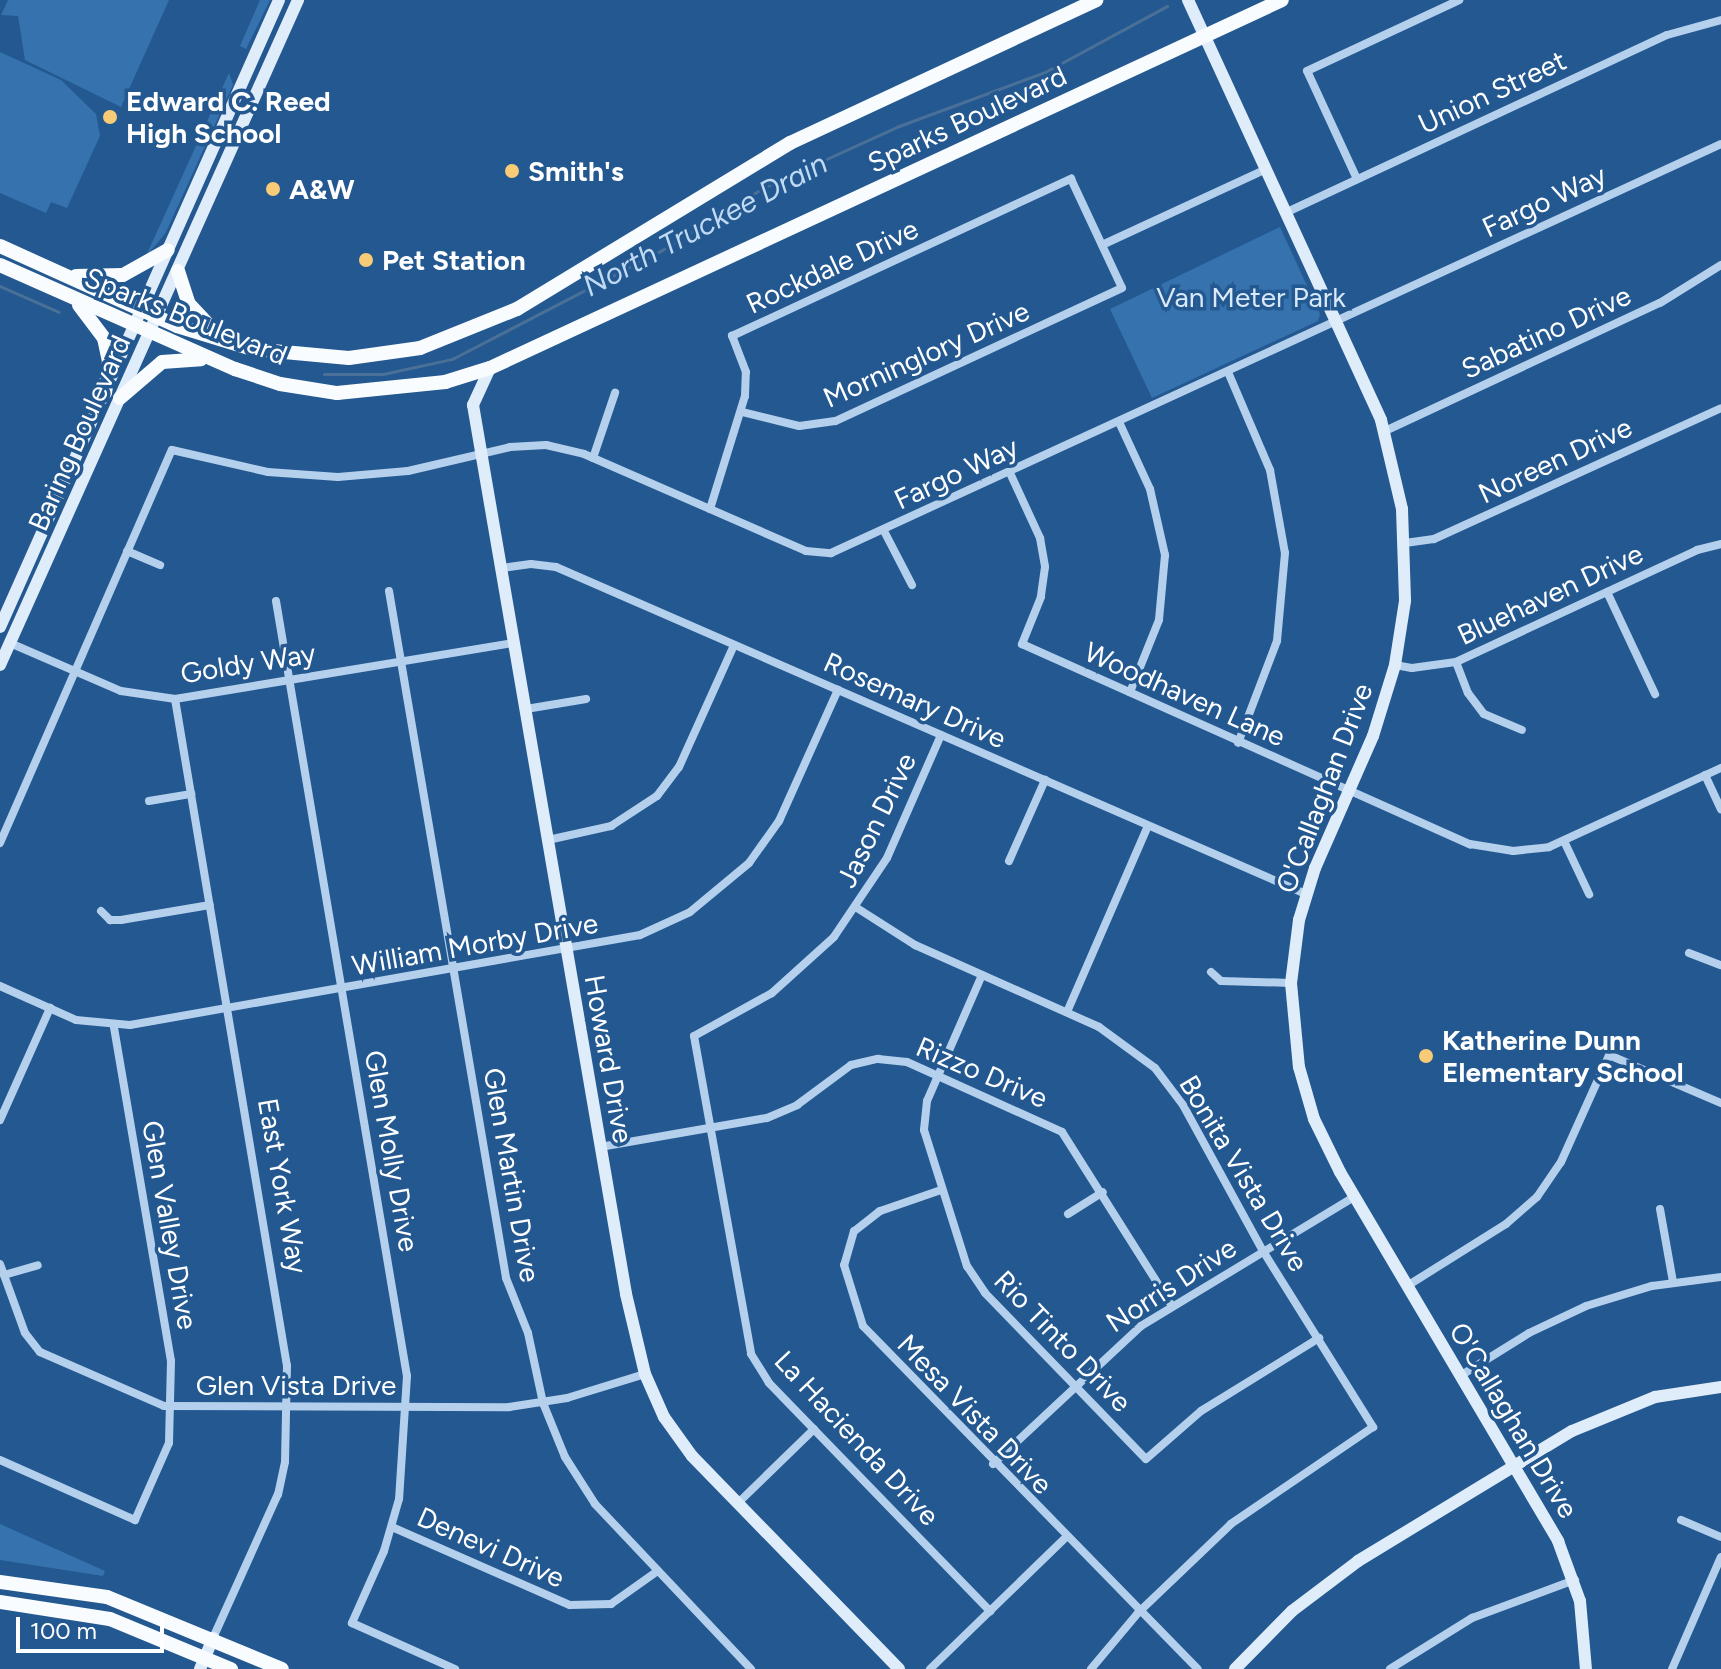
<!DOCTYPE html>
<style>
body{margin:0}
#map{position:relative;width:1721px;height:1669px;overflow:hidden;background:#235890;font-family:Figtree,sans-serif}
div>[style]{position:absolute}
[style*='--x']{left:calc(var(--x)*1px);top:calc(var(--y)*1px);width:calc(var(--w)*1px);rotate:calc(var(--a)*1deg)}
.green>*{inset:0;background:#3673ae}
.stream>*{height:3px;margin:-1.5px;padding:0 1.5px;transform-origin:1.5px;border-radius:1.5px;background:#4a7097}
.street>*{height:8px;margin:-4px;padding:0 4px;transform-origin:4px;border-radius:4px;background:#b4d0ec}
.secondary>*{height:12px;margin:-6px;padding:0 6px;transform-origin:6px;border-radius:6px;background:#dfecfa}
.primary>*{height:14px;margin:-7px;padding:0 7px;transform-origin:7px;border-radius:7px;background:#f9fcff}
.dots>*{width:22px;height:22px;translate:-50% -50%;box-sizing:border-box;border:4px solid #235890;border-radius:50%}
span{translate:-50% -50%;white-space:nowrap;text-align:center;line-height:1.15;-webkit-text-stroke:7px #235890;paint-order:stroke}
.street-label{font-size:28px;color:#fff}
.poi-label{font-size:28px;color:#fff;font-weight:700}
.left{translate:0 -50%;text-align:left}
.park-label{font-size:28px;color:#d9e9f9}
.water-label{font-size:30px;color:#c0daf3;font-style:italic}
.scale{position:absolute;left:16px;top:1617px;width:148px;height:36px;box-sizing:border-box;border:4px solid #fff;border-top:0;padding-left:10px;font-size:24px;line-height:28px;white-space:nowrap;color:#fff;-webkit-text-stroke:6px #235890;paint-order:stroke}
</style>
<div id="map">
<div class="green">
<div style="clip-path:polygon(8px 0,169px 0,121px 107px,25px 60px,18px 16px,1px 15px)"></div>
<div style="clip-path:polygon(260px 0,270px 0,246px 49px,240px 46px)"></div>
<div style="clip-path:polygon(0 52px,61px 80px,96px 114px,100px 136px,67px 208px,51px 202px,46px 213px,0 193px)"></div>
<div style="clip-path:polygon(229px 73px,233px 85px,165px 234px,146px 256px)"></div>
<div style="clip-path:polygon(1280px 227px,1320px 314px,1318px 321px,1152px 398px,1110px 309px)"></div>
<div style="clip-path:polygon(0 1524px,105px 1571px,103px 1576px,0 1560px)"></div>
</div>
<div class="stream">
<div style="--x:0;--y:286;--w:64;--a:23.8"></div>
<div style="--x:324;--y:374;--w:59;--a:0"></div>
<div style="--x:383;--y:374;--w:71;--a:-12.3"></div>
<div style="--x:452;--y:359;--w:237;--a:-27.4"></div>
<div style="--x:662;--y:250;--w:119;--a:-31.5"></div>
<div style="--x:763;--y:188;--w:149;--a:-24.5"></div>
<div style="--x:899;--y:126;--w:156;--a:-20.3"></div>
<div style="--x:1045;--y:72;--w:139;--a:-28.4"></div>
</div>
<div class="street">
<div style="--x:1357;--y:179;--w:119;--a:-114.8"></div>
<div style="--x:1307;--y:71;--w:168;--a:-25"></div>
<div style="--x:1285;--y:213;--w:421;--a:-25"></div>
<div style="--x:1667;--y:35;--w:56;--a:-15.5"></div>
<div style="--x:1102;--y:245;--w:179;--a:-24.8"></div>
<div style="--x:1228;--y:372;--w:107;--a:66.8"></div>
<div style="--x:1270;--y:470;--w:84;--a:79.8"></div>
<div style="--x:1285;--y:553;--w:88;--a:95.2"></div>
<div style="--x:1277;--y:641;--w:109;--a:110.9"></div>
<div style="--x:1119;--y:422;--w:74;--a:65.2"></div>
<div style="--x:1150;--y:489;--w:68;--a:77.2"></div>
<div style="--x:1165;--y:555;--w:65;--a:95.3"></div>
<div style="--x:1159;--y:620;--w:78;--a:111.9"></div>
<div style="--x:1385;--y:431;--w:303;--a:-25"></div>
<div style="--x:1660;--y:303;--w:72;--a:-31.9"></div>
<div style="--x:593;--y:458;--w:69;--a:-71.3"></div>
<div style="--x:1010;--y:473;--w:72;--a:65.2"></div>
<div style="--x:1040;--y:538;--w:29;--a:80"></div>
<div style="--x:1045;--y:567;--w:30;--a:98"></div>
<div style="--x:1041;--y:597;--w:51;--a:112"></div>
<div style="--x:1022;--y:644;--w:491;--a:24.1"></div>
<div style="--x:1470;--y:844;--w:44;--a:9.2"></div>
<div style="--x:1513;--y:851;--w:36;--a:-6"></div>
<div style="--x:1549;--y:847;--w:189;--a:-24.7"></div>
<div style="--x:710;--y:509;--w:118;--a:-72.8"></div>
<div style="--x:745;--y:396;--w:24;--a:-88"></div>
<div style="--x:746;--y:372;--w:39;--a:-111"></div>
<div style="--x:732;--y:336;--w:374;--a:-24.9"></div>
<div style="--x:1071;--y:179;--w:120;--a:64.9"></div>
<div style="--x:1122;--y:288;--w:316;--a:155.1"></div>
<div style="--x:835;--y:421;--w:36;--a:172"></div>
<div style="--x:799;--y:426;--w:59;--a:-166.2"></div>
<div style="--x:884;--y:531;--w:61;--a:62.6"></div>
<div style="--x:1405;--y:543;--w:29;--a:-8"></div>
<div style="--x:1434;--y:539;--w:315;--a:-24.5"></div>
<div style="--x:127;--y:551;--w:36;--a:23"></div>
<div style="--x:502;--y:568;--w:29;--a:-8"></div>
<div style="--x:531;--y:564;--w:25;--a:7"></div>
<div style="--x:556;--y:567;--w:818;--a:23.56"></div>
<div style="--x:389;--y:591;--w:697;--a:80.33"></div>
<div style="--x:506;--y:1278;--w:59;--a:68.2"></div>
<div style="--x:528;--y:1333;--w:72;--a:77.9"></div>
<div style="--x:543;--y:1403;--w:58;--a:67.8"></div>
<div style="--x:565;--y:1457;--w:56;--a:57.4"></div>
<div style="--x:595;--y:1504;--w:227;--a:46.6"></div>
<div style="--x:1607;--y:592;--w:113;--a:64.8"></div>
<div style="--x:276;--y:601;--w:786;--a:80.41"></div>
<div style="--x:407;--y:1376;--w:123;--a:93.7"></div>
<div style="--x:399;--y:1499;--w:54;--a:106.1"></div>
<div style="--x:384;--y:1551;--w:79;--a:114"></div>
<div style="--x:352;--y:1623;--w:113;--a:24.1"></div>
<div style="--x:10;--y:643;--w:121;--a:23.4"></div>
<div style="--x:121;--y:691;--w:55;--a:8.4"></div>
<div style="--x:175;--y:699;--w:344;--a:-9.4"></div>
<div style="--x:1456;--y:662;--w:33;--a:69"></div>
<div style="--x:1468;--y:693;--w:26;--a:53"></div>
<div style="--x:1484;--y:714;--w:41;--a:22.8"></div>
<div style="--x:1395;--y:665;--w:17;--a:10"></div>
<div style="--x:1412;--y:668;--w:44;--a:-7.8"></div>
<div style="--x:1456;--y:662;--w:266;--a:-24.9"></div>
<div style="--x:1697;--y:550;--w:25;--a:-14"></div>
<div style="--x:175;--y:699;--w:676;--a:80.47"></div>
<div style="--x:287;--y:1366;--w:96;--a:91.2"></div>
<div style="--x:285;--y:1462;--w:33;--a:102"></div>
<div style="--x:278;--y:1494;--w:158;--a:114.3"></div>
<div style="--x:526;--y:709;--w:61;--a:-9.5"></div>
<div style="--x:941;--y:735;--w:134;--a:113.7"></div>
<div style="--x:887;--y:858;--w:95;--a:123.9"></div>
<div style="--x:834;--y:937;--w:84;--a:137.9"></div>
<div style="--x:772;--y:993;--w:89;--a:151.1"></div>
<div style="--x:694;--y:1036;--w:323;--a:79.8"></div>
<div style="--x:751;--y:1354;--w:34;--a:58"></div>
<div style="--x:769;--y:1383;--w:318;--a:45.9"></div>
<div style="--x:1705;--y:775;--w:38;--a:65"></div>
<div style="--x:149;--y:801;--w:43;--a:-9.5"></div>
<div style="--x:548;--y:840;--w:65;--a:-12.5"></div>
<div style="--x:611;--y:826;--w:55;--a:-33.1"></div>
<div style="--x:657;--y:796;--w:36;--a:-53"></div>
<div style="--x:679;--y:767;--w:134;--a:-65.7"></div>
<div style="--x:1564;--y:841;--w:59;--a:64.7"></div>
<div style="--x:0;--y:843;--w:429;--a:-66.4"></div>
<div style="--x:172;--y:450;--w:98;--a:12.9"></div>
<div style="--x:268;--y:472;--w:70;--a:4.1"></div>
<div style="--x:338;--y:477;--w:70;--a:-4.9"></div>
<div style="--x:408;--y:471;--w:105;--a:-13.2"></div>
<div style="--x:510;--y:447;--w:36;--a:-3"></div>
<div style="--x:546;--y:445;--w:39;--a:13"></div>
<div style="--x:584;--y:454;--w:242;--a:23.6"></div>
<div style="--x:806;--y:551;--w:25;--a:5"></div>
<div style="--x:831;--y:553;--w:979;--a:-24.68"></div>
<div style="--x:1009;--y:861;--w:89;--a:-66"></div>
<div style="--x:857;--y:908;--w:69;--a:32.5"></div>
<div style="--x:915;--y:945;--w:201;--a:24"></div>
<div style="--x:1099;--y:1027;--w:69;--a:36.2"></div>
<div style="--x:1155;--y:1068;--w:46;--a:52.9"></div>
<div style="--x:1183;--y:1105;--w:166;--a:61.3"></div>
<div style="--x:1263;--y:1251;--w:208;--a:58"></div>
<div style="--x:1373;--y:1427;--w:172;--a:145.7"></div>
<div style="--x:1231;--y:1524;--w:129;--a:136.3"></div>
<div style="--x:1138;--y:1613;--w:73;--a:130"></div>
<div style="--x:101;--y:911;--w:13;--a:45"></div>
<div style="--x:110;--y:920;--w:11;--a:0"></div>
<div style="--x:121;--y:920;--w:90;--a:-9.6"></div>
<div style="--x:1689;--y:953;--w:34;--a:21"></div>
<div style="--x:1211;--y:972;--w:13;--a:42"></div>
<div style="--x:1221;--y:981;--w:70;--a:1.6"></div>
<div style="--x:982;--y:975;--w:137;--a:113.6"></div>
<div style="--x:927;--y:1101;--w:29;--a:96"></div>
<div style="--x:924;--y:1130;--w:143;--a:72.5"></div>
<div style="--x:967;--y:1266;--w:32;--a:56"></div>
<div style="--x:985;--y:1293;--w:231;--a:45.9"></div>
<div style="--x:1146;--y:1459;--w:73;--a:-41.1"></div>
<div style="--x:1201;--y:1411;--w:139;--a:-31.7"></div>
<div style="--x:0;--y:986;--w:83;--a:24.1"></div>
<div style="--x:76;--y:1020;--w:54;--a:5.3"></div>
<div style="--x:130;--y:1025;--w:518;--a:-10.01"></div>
<div style="--x:640;--y:935;--w:55;--a:-24.7"></div>
<div style="--x:690;--y:912;--w:77;--a:-39.7"></div>
<div style="--x:749;--y:863;--w:52;--a:-54.5"></div>
<div style="--x:779;--y:821;--w:144;--a:-65.8"></div>
<div style="--x:1067;--y:1012;--w:203;--a:-66.5"></div>
<div style="--x:0;--y:1120;--w:123;--a:-65.9"></div>
<div style="--x:600;--y:1147;--w:169;--a:-9.9"></div>
<div style="--x:767;--y:1118;--w:33;--a:-23"></div>
<div style="--x:797;--y:1105;--w:67;--a:-36.5"></div>
<div style="--x:851;--y:1065;--w:28;--a:-13"></div>
<div style="--x:878;--y:1059;--w:29;--a:6"></div>
<div style="--x:907;--y:1062;--w:170;--a:24.3"></div>
<div style="--x:1062;--y:1132;--w:206;--a:57.7"></div>
<div style="--x:941;--y:1190;--w:65;--a:161"></div>
<div style="--x:880;--y:1211;--w:33;--a:142"></div>
<div style="--x:854;--y:1231;--w:35;--a:106"></div>
<div style="--x:844;--y:1265;--w:64;--a:72.7"></div>
<div style="--x:863;--y:1326;--w:479;--a:45.7"></div>
<div style="--x:1660;--y:1209;--w:74;--a:79.9"></div>
<div style="--x:1068;--y:1214;--w:41;--a:-32.2"></div>
<div style="--x:0;--y:1264;--w:73;--a:70.1"></div>
<div style="--x:25;--y:1333;--w:24;--a:52"></div>
<div style="--x:40;--y:1352;--w:135;--a:23.5"></div>
<div style="--x:164;--y:1406;--w:345;--a:0.2"></div>
<div style="--x:509;--y:1407;--w:59;--a:-8.8"></div>
<div style="--x:567;--y:1398;--w:82;--a:-17.1"></div>
<div style="--x:4;--y:1275;--w:35;--a:-16"></div>
<div style="--x:1407;--y:1286;--w:117;--a:-32.1"></div>
<div style="--x:1506;--y:1224;--w:41;--a:-41.1"></div>
<div style="--x:1537;--y:1197;--w:42;--a:-55.6"></div>
<div style="--x:1561;--y:1162;--w:117;--a:-65.8"></div>
<div style="--x:1609;--y:1055;--w:122;--a:23.2"></div>
<div style="--x:1460;--y:1376;--w:81;--a:-31.9"></div>
<div style="--x:1529;--y:1333;--w:63;--a:-25.3"></div>
<div style="--x:1586;--y:1306;--w:69;--a:-16.9"></div>
<div style="--x:1652;--y:1286;--w:70;--a:-7.4"></div>
<div style="--x:0;--y:1460;--w:148;--a:24"></div>
<div style="--x:135;--y:1520;--w:84;--a:-66.2"></div>
<div style="--x:169;--y:1443;--w:82;--a:-88.6"></div>
<div style="--x:171;--y:1361;--w:340;--a:-99.7"></div>
<div style="--x:993;--y:1464;--w:202;--a:-43"></div>
<div style="--x:1141;--y:1326;--w:249;--a:-31.2"></div>
<div style="--x:738;--y:1503;--w:106;--a:-44.2"></div>
<div style="--x:1681;--y:1520;--w:43;--a:23"></div>
<div style="--x:392;--y:1527;--w:194;--a:23.7"></div>
<div style="--x:570;--y:1605;--w:41;--a:-1.4"></div>
<div style="--x:611;--y:1604;--w:55;--a:-35.4"></div>
<div style="--x:930;--y:1669;--w:188;--a:-44.1"></div>
<div style="--x:1390;--y:1669;--w:97;--a:-31.9"></div>
<div style="--x:1472;--y:1618;--w:110;--a:-20.3"></div>
<div style="--x:1672;--y:1669;--w:122;--a:-66.4"></div>
</div>
<div class="secondary">
<div style="--x:1188;--y:0;--w:462;--a:65.3"></div>
<div style="--x:1381;--y:420;--w:91;--a:76.7"></div>
<div style="--x:1402;--y:509;--w:92;--a:88.1"></div>
<div style="--x:1405;--y:601;--w:65;--a:98.9"></div>
<div style="--x:1395;--y:665;--w:74;--a:107.2"></div>
<div style="--x:1373;--y:736;--w:144;--a:113.7"></div>
<div style="--x:1315;--y:868;--w:54;--a:107.1"></div>
<div style="--x:1299;--y:920;--w:64;--a:97.2"></div>
<div style="--x:1291;--y:983;--w:84;--a:84.6"></div>
<div style="--x:1299;--y:1067;--w:54;--a:73.9"></div>
<div style="--x:1314;--y:1119;--w:59;--a:63.9"></div>
<div style="--x:1340;--y:1172;--w:429;--a:59.4"></div>
<div style="--x:1558;--y:1541;--w:64;--a:69.9"></div>
<div style="--x:1580;--y:1601;--w:68;--a:85"></div>
<div style="--x:490;--y:368;--w:41;--a:114.7"></div>
<div style="--x:473;--y:405;--w:902;--a:80.23"></div>
<div style="--x:626;--y:1294;--w:82;--a:76.6"></div>
<div style="--x:645;--y:1374;--w:47;--a:66.2"></div>
<div style="--x:664;--y:1417;--w:48;--a:54.3"></div>
<div style="--x:692;--y:1456;--w:297;--a:45.8"></div>
<div style="--x:0;--y:627;--w:686;--a:-66.01"></div>
<div style="--x:0;--y:665;--w:729;--a:-65.86"></div>
<div style="--x:200;--y:1669;--w:34;--a:-67"></div>
<div style="--x:1235;--y:1669;--w:81;--a:-45.5"></div>
<div style="--x:1292;--y:1611;--w:83;--a:-37.1"></div>
<div style="--x:1358;--y:1561;--w:250;--a:-31.3"></div>
<div style="--x:1572;--y:1431;--w:90;--a:-22.3"></div>
<div style="--x:1655;--y:1397;--w:67;--a:-8.6"></div>
</div>
<div class="primary">
<div style="--x:0;--y:246;--w:194;--a:24.3"></div>
<div style="--x:177;--y:326;--w:78;--a:17"></div>
<div style="--x:252;--y:349;--w:97;--a:5.3"></div>
<div style="--x:349;--y:358;--w:72;--a:-8"></div>
<div style="--x:420;--y:348;--w:105;--a:-21.9"></div>
<div style="--x:517;--y:309;--w:320;--a:-31.3"></div>
<div style="--x:790;--y:143;--w:338;--a:-25"></div>
<div style="--x:0;--y:265;--w:257;--a:23.9"></div>
<div style="--x:235;--y:369;--w:47;--a:18.4"></div>
<div style="--x:280;--y:384;--w:58;--a:9"></div>
<div style="--x:337;--y:393;--w:109;--a:-5.8"></div>
<div style="--x:445;--y:382;--w:47;--a:-17.3"></div>
<div style="--x:490;--y:368;--w:873;--a:-24.92"></div>
<div style="--x:178;--y:271;--w:35;--a:72"></div>
<div style="--x:189;--y:304;--w:45;--a:46.8"></div>
<div style="--x:76;--y:276;--w:47;--a:-1.2"></div>
<div style="--x:123;--y:275;--w:51;--a:-29.1"></div>
<div style="--x:79;--y:305;--w:41;--a:52.9"></div>
<div style="--x:104;--y:338;--w:24;--a:78"></div>
<div style="--x:109;--y:361;--w:32;--a:97"></div>
<div style="--x:120;--y:398;--w:55;--a:-40.6"></div>
<div style="--x:162;--y:362;--w:39;--a:-4"></div>
<div style="--x:0;--y:1582;--w:108;--a:8"></div>
<div style="--x:107;--y:1597;--w:189;--a:22.4"></div>
<div style="--x:0;--y:1602;--w:111;--a:8.8"></div>
<div style="--x:110;--y:1619;--w:131;--a:22.5"></div>
</div>
<div class="dots">
<div style="left:110px;top:117px;background:#f8cb76"></div>
<div style="left:512px;top:171px;background:#f8cb76"></div>
<div style="left:273px;top:189px;background:#f8cb76"></div>
<div style="left:366px;top:260px;background:#f8cb76"></div>
<div style="left:1426px;top:1056px;background:#f8cb76"></div>
</div>
<div class="street-label">
<span style="left:1492px;top:92px;rotate:-25deg">Union Street</span>
<span style="left:967px;top:119px;rotate:-25deg">Sparks Boulevard</span>
<span style="left:1544px;top:201px;rotate:-25deg">Fargo Way</span>
<span style="left:832px;top:266px;rotate:-25deg">Rockdale Drive</span>
<span style="left:186px;top:316px;rotate:22deg">Sparks Boulevard</span>
<span style="left:1546px;top:332px;rotate:-25deg">Sabatino Drive</span>
<span style="left:926px;top:354px;rotate:-24deg">Morninglory Drive</span>
<span style="left:79px;top:433px;rotate:-66deg">Baring Boulevard</span>
<span style="left:1555px;top:460px;rotate:-25deg">Noreen Drive</span>
<span style="left:956px;top:473px;rotate:-25deg">Fargo Way</span>
<span style="left:1550px;top:594px;rotate:-25deg">Bluehaven Drive</span>
<span style="left:248px;top:663px;rotate:-9deg">Goldy Way</span>
<span style="left:1185px;top:694px;rotate:24deg">Woodhaven Lane</span>
<span style="left:915px;top:700px;rotate:24deg">Rosemary Drive</span>
<span style="left:1324px;top:788px;rotate:-69deg">O'Callaghan Drive</span>
<span style="left:876px;top:820px;rotate:-64deg">Jason Drive</span>
<span style="left:475px;top:944px;rotate:-10deg">William Morby Drive</span>
<span style="left:609px;top:1059px;rotate:80deg">Howard Drive</span>
<span style="left:982px;top:1072px;rotate:23deg">Rizzo Drive</span>
<span style="left:392px;top:1151px;rotate:80deg">Glen Molly Drive</span>
<span style="left:1244px;top:1173px;rotate:59deg">Bonita Vista Drive</span>
<span style="left:512px;top:1175px;rotate:80deg">Glen Martin Drive</span>
<span style="left:283px;top:1186px;rotate:80deg">East York Way</span>
<span style="left:170px;top:1225px;rotate:80deg">Glen Valley Drive</span>
<span style="left:1171px;top:1285px;rotate:-33deg">Norris Drive</span>
<span style="left:1063px;top:1341px;rotate:46deg">Rio Tinto Drive</span>
<span style="left:296px;top:1385px">Glen Vista Drive</span>
<span style="left:975px;top:1414px;rotate:46deg">Mesa Vista Drive</span>
<span style="left:1514px;top:1420px;rotate:59deg">O'Callaghan Drive</span>
<span style="left:857px;top:1438px;rotate:47deg">La Hacienda Drive</span>
<span style="left:491px;top:1547px;rotate:24deg">Denevi Drive</span>
</div>
<div class="poi-label">
<span class="left" style="left:126px;top:117px">Edward C. Reed<br>High School</span>
<span class="left" style="left:528px;top:171px">Smith's</span>
<span class="left" style="left:289px;top:189px">A&amp;W</span>
<span class="left" style="left:382px;top:260px">Pet Station</span>
<span class="left" style="left:1442px;top:1056px">Katherine Dunn<br>Elementary School</span>
</div>
<div class="park-label">
<span style="left:1251px;top:297px">Van Meter Park</span>
</div>
<div class="water-label">
<span style="left:705px;top:225px;rotate:-28deg">North Truckee Drain</span>
</div>
<div class="scale">100 m</div>
</div>
